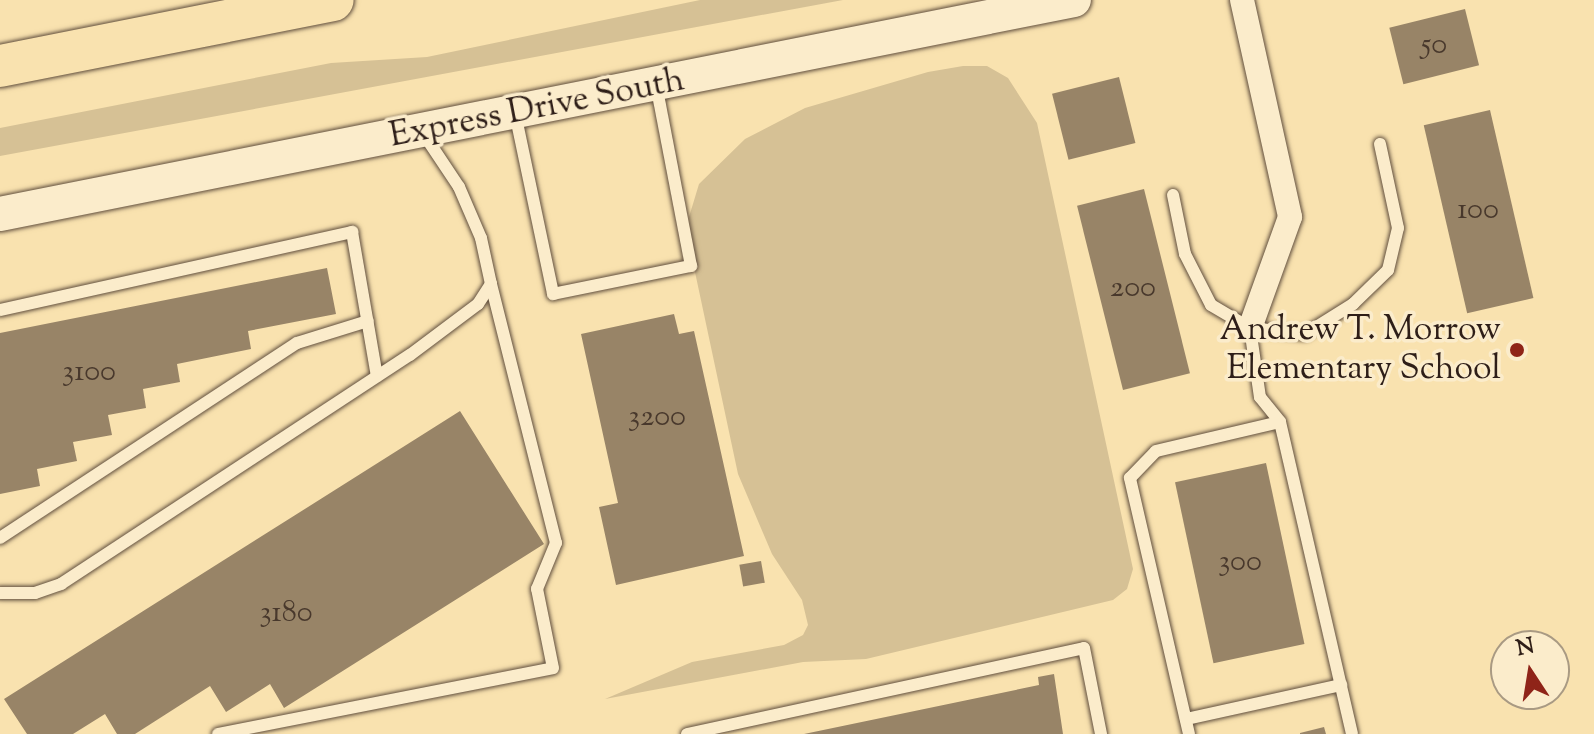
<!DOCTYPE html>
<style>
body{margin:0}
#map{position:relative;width:1594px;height:734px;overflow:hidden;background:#f9e2af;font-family:"Sorts Mill Goudy",serif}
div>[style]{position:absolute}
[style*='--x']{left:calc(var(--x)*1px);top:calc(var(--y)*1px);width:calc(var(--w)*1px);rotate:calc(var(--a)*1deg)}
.green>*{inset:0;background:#d6c195}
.building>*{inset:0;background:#988467;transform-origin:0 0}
.roads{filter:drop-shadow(0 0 2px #614f3e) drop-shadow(0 0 2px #614f3e)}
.lane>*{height:12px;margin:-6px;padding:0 6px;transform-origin:6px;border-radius:6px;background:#fbeccb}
.street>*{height:24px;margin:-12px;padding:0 12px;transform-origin:12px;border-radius:12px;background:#fbeccb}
.secondary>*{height:34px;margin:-17px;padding:0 17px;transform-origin:17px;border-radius:17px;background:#fbeccb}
.highway>*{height:42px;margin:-21px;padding:0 21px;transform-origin:21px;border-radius:21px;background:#f9e2af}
.dots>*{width:22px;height:22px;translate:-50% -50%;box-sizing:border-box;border:4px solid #fbeccb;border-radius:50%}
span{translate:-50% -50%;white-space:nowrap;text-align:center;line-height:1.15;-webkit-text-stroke:7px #fbeccb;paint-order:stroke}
.number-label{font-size:30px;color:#48382c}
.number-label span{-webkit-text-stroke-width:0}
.street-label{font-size:34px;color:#2e1e18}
.poi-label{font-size:34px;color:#2e1e18}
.right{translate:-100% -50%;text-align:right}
.north{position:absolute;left:1490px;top:630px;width:80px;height:80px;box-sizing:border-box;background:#fbeccb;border:2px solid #a99a83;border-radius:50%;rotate:348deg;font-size:22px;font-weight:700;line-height:32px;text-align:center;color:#2e1e18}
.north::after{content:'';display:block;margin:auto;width:28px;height:36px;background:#8f2418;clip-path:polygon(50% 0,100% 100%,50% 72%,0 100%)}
</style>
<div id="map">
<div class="green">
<div style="clip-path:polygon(700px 0,843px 0,0 156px,0 128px,331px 63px,427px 57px)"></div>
<div style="clip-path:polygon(963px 66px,987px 66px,1008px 78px,1037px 123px,1133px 569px,1127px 589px,1113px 600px,866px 659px,803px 662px,605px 699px,692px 662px,784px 645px,803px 635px,808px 625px,802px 600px,772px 554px,738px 474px,692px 258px,689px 217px,699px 184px,745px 139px,805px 108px,928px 72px)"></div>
</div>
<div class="building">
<div style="left:1465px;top:9px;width:58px;height:78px;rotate:76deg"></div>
<div style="left:1119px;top:77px;width:68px;height:69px;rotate:76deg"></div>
<div style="left:1490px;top:110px;width:193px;height:68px;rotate:77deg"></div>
<div style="left:1144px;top:189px;width:190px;height:69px;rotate:76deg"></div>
<div style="clip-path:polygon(327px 268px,336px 314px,248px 331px,251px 349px,177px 364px,180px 382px,143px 389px,146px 408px,108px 415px,112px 435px,73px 442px,77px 461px,37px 469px,40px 486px,0 494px,0 333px)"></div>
<div style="clip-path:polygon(674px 314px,679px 334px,694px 331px,744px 556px,616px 585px,599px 507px,618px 503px,581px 334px)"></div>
<div style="clip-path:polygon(460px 411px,544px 544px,284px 708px,270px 684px,226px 712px,210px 686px,135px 734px,117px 734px,105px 714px,73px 734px,27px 734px,4px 699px)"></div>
<div style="left:1266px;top:463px;width:185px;height:93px;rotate:78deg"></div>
<div style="left:761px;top:561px;width:22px;height:22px;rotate:80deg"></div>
<div style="clip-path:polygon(1054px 674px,1063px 734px,804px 734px,1039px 685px,1038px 677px)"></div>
<div style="clip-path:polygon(1324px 727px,1326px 734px,1300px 734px,1300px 733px)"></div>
</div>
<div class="roads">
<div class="lane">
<div style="--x:515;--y:113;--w:185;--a:78.1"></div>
<div style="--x:553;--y:294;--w:141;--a:-11.5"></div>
<div style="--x:691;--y:266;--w:184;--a:-100.9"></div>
<div style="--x:1173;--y:195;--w:60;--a:78.5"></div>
<div style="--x:1185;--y:254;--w:57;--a:63"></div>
<div style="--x:1211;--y:305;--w:45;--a:30.5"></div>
<div style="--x:1250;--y:328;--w:55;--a:6.2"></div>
<div style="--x:1305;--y:334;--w:57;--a:-32"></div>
<div style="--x:1353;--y:304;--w:49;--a:-44.2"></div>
<div style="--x:1388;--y:270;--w:43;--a:-76.6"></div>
<div style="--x:1398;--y:228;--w:86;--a:-102.1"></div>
<div style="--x:0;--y:310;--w:361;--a:-12.5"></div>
<div style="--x:352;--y:232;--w:146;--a:80.2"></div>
<div style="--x:1250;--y:328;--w:70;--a:81.8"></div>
<div style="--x:1260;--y:397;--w:32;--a:51"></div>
<div style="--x:1280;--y:422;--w:320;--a:77"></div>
<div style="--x:0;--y:538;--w:355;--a:-33.3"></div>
<div style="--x:297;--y:343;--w:74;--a:-17.2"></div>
<div style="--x:0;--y:593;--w:35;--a:0"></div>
<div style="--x:35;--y:593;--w:28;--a:-19"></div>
<div style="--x:61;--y:584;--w:417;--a:-33.3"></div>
<div style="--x:410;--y:355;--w:85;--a:-36.9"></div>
<div style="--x:478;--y:304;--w:24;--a:-57"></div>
<div style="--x:491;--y:284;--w:47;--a:-102.3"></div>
<div style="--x:481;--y:238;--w:56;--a:-113.3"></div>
<div style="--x:459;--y:187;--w:65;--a:-123.7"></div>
<div style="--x:1186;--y:719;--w:159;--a:-12.4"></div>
<div style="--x:218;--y:734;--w:341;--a:-11.1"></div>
<div style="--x:553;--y:668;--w:81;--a:-101.4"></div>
<div style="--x:537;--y:589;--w:50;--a:-67.6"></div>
<div style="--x:556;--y:543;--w:267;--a:-104.1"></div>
<div style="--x:687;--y:734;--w:406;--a:-12.2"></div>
<div style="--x:1084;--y:648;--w:88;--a:78.8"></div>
<div style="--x:1189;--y:734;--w:263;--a:-103"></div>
<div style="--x:1130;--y:478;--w:37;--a:-46"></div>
<div style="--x:1156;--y:451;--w:127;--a:-13.2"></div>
</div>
<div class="street">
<div style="--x:1242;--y:0;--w:222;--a:77.5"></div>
<div style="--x:1290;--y:217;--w:118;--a:109.8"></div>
</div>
<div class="secondary">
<div style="--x:0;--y:214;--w:1095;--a:-11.27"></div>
</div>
<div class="highway">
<div style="--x:0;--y:66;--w:339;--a:-11.2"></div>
</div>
</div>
<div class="dots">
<div style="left:1517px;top:350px;background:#8f2418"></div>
</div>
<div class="number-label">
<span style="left:1434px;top:46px">50</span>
<span style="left:1478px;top:211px">100</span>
<span style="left:1133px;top:289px">200</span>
<span style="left:89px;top:373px">3100</span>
<span style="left:657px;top:418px">3200</span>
<span style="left:1240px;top:563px">300</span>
<span style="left:286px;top:614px">3180</span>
</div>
<div class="street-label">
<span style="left:537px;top:109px;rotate:-11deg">Express Drive South</span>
</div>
<div class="poi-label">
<span class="right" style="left:1501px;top:350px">Andrew T. Morrow<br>Elementary School</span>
</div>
<div class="north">N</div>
</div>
